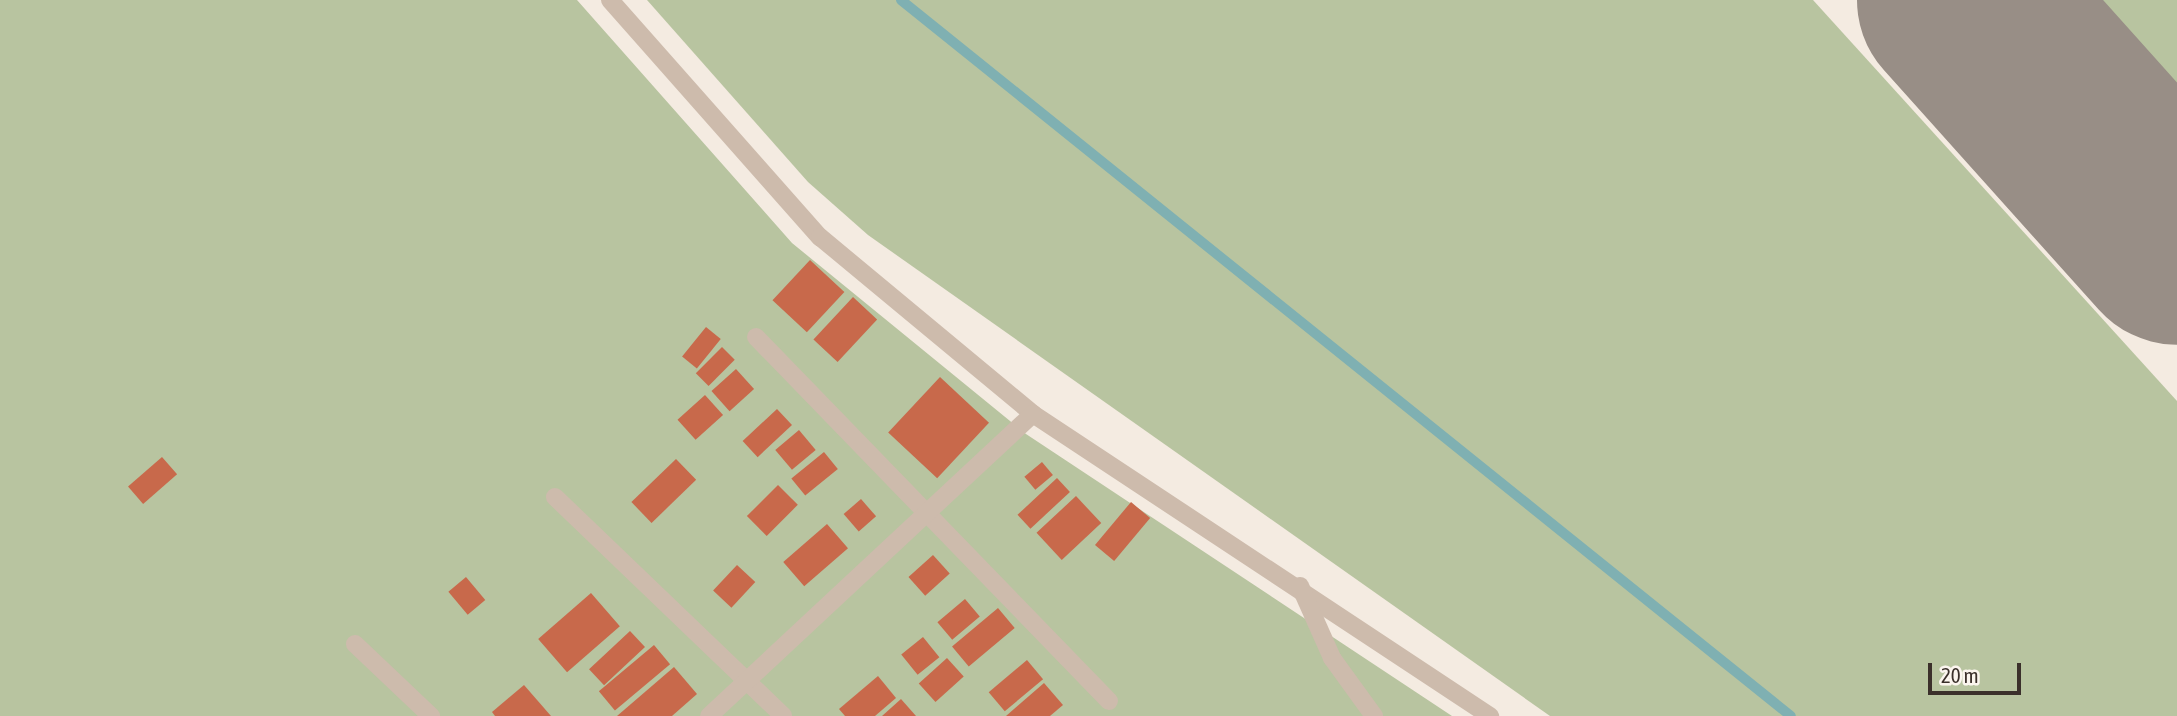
<!DOCTYPE html>
<style>
body{margin:0}
#map{position:relative;width:2177px;height:716px;overflow:hidden;background:#f4ebe1;font-family:"Asap Condensed",sans-serif}
div>[style]{position:absolute}
[style*='--x']{left:calc(var(--x)*1px);top:calc(var(--y)*1px);width:calc(var(--w)*1px);rotate:calc(var(--a)*1deg)}
.green>*{inset:0;background:#b8c4a0}
.stream>*{height:10px;margin:-5px;padding:0 5px;transform-origin:5px;border-radius:5px;background:#7fb0b2}
.runway>*{height:210px;margin:-105px;padding:0 105px;transform-origin:105px;border-radius:105px;background:#988e86}
.building>*{inset:0;background:#c8694b;transform-origin:0 0}
.minor>*{height:18px;margin:-9px;padding:0 9px;transform-origin:9px;border-radius:9px;background:#cdbbac}
span{translate:-50% -50%;white-space:nowrap;text-align:center;line-height:1.15;-webkit-text-stroke:6px #fbf5ee;paint-order:stroke}
.scale{position:absolute;left:1928px;top:663px;width:93px;height:32px;box-sizing:border-box;border:4px solid #3b302b;border-top:0;padding-left:9px;font-size:21px;line-height:24px;white-space:nowrap;color:#3b302b;-webkit-text-stroke:5px #fbf5ee;paint-order:stroke}
</style>
<div id="map">
<div class="green">
<div style="clip-path:polygon(0 0,577px 0,792px 243px,1026px 434px,1452px 716px,0 716px)"></div>
<div style="clip-path:polygon(647px 0,1813px 0,2177px 401px,2177px 716px,1550px 716px,868px 235px,808px 182px)"></div>
<div style="clip-path:polygon(2081px 0,2177px 0,2177px 103px)"></div>
</div>
<div class="stream">
<div style="--x:901;--y:0;--w:1142;--a:38.82"></div>
</div>
<div class="runway">
<div style="--x:1962;--y:0;--w:322;--a:48.1"></div>
</div>
<div class="building">
<div style="left:810px;top:260px;width:47px;height:55px;rotate:43deg"></div>
<div style="left:853px;top:297px;width:33px;height:58px;rotate:43deg"></div>
<div style="left:706px;top:327px;width:19px;height:38px;rotate:39deg"></div>
<div style="left:722px;top:347px;width:18px;height:37px;rotate:45deg"></div>
<div style="left:736px;top:369px;width:27px;height:33px;rotate:48deg"></div>
<div style="left:940px;top:377px;width:67px;height:76px;rotate:43deg"></div>
<div style="left:705px;top:395px;width:27px;height:37px;rotate:48deg"></div>
<div style="left:777px;top:409px;width:22px;height:47px;rotate:47deg"></div>
<div style="left:799px;top:430px;width:26px;height:31px;rotate:50deg"></div>
<div style="left:824px;top:452px;width:22px;height:42px;rotate:51deg"></div>
<div style="left:162px;top:457px;width:23px;height:45px;rotate:49deg"></div>
<div style="left:676px;top:459px;width:29px;height:62px;rotate:46deg"></div>
<div style="left:1042px;top:462px;width:17px;height:23px;rotate:50deg"></div>
<div style="left:1057px;top:478px;width:19px;height:54px;rotate:47deg"></div>
<div style="left:778px;top:485px;width:28px;height:44px;rotate:45deg"></div>
<div style="left:1076px;top:496px;width:37px;height:54px;rotate:47deg"></div>
<div style="left:861px;top:499px;width:23px;height:23px;rotate:49deg"></div>
<div style="left:1131px;top:502px;width:25px;height:56px;rotate:40deg"></div>
<div style="left:827px;top:524px;width:32px;height:58px;rotate:49deg"></div>
<div style="left:933px;top:555px;width:25px;height:33px;rotate:48deg"></div>
<div style="left:737px;top:565px;width:25px;height:35px;rotate:43deg"></div>
<div style="left:466px;top:577px;width:30px;height:23px;rotate:50deg"></div>
<div style="left:591px;top:593px;width:44px;height:70px;rotate:49deg"></div>
<div style="left:965px;top:599px;width:23px;height:36px;rotate:50deg"></div>
<div style="left:998px;top:608px;width:26px;height:60px;rotate:50deg"></div>
<div style="left:630px;top:631px;width:22px;height:56px;rotate:47deg"></div>
<div style="left:923px;top:637px;width:26px;height:28px;rotate:51deg"></div>
<div style="left:654px;top:645px;width:25px;height:72px;rotate:50deg"></div>
<div style="left:947px;top:658px;width:25px;height:38px;rotate:48deg"></div>
<div style="left:1027px;top:660px;width:25px;height:50px;rotate:50deg"></div>
<div style="clip-path:polygon(674px 667px,697px 694px,672px 716px,617px 716px)"></div>
<div style="clip-path:polygon(878px 676px,896px 698px,875px 716px,845px 716px,839px 709px)"></div>
<div style="clip-path:polygon(1044px 683px,1063px 705px,1050px 716px,1006px 716px)"></div>
<div style="clip-path:polygon(524px 685px,551px 716px,495px 716px,492px 712px)"></div>
<div style="clip-path:polygon(901px 699px,916px 716px,882px 716px)"></div>
</div>
<div class="minor">
<div style="--x:610;--y:0;--w:317;--a:48.5"></div>
<div style="--x:820;--y:237;--w:277;--a:39.7"></div>
<div style="--x:1033;--y:414;--w:548;--a:33.46"></div>
<div style="--x:756;--y:337;--w:507;--a:45.88"></div>
<div style="--x:555;--y:497;--w:316;--a:43.8"></div>
<div style="--x:1300;--y:586;--w:79;--a:66"></div>
<div style="--x:1332;--y:658;--w:72;--a:54.1"></div>
<div style="--x:355;--y:644;--w:105;--a:43.5"></div>
<div style="--x:709;--y:716;--w:443;--a:-43"></div>
</div>
<div class="scale">20 m</div>
</div>
